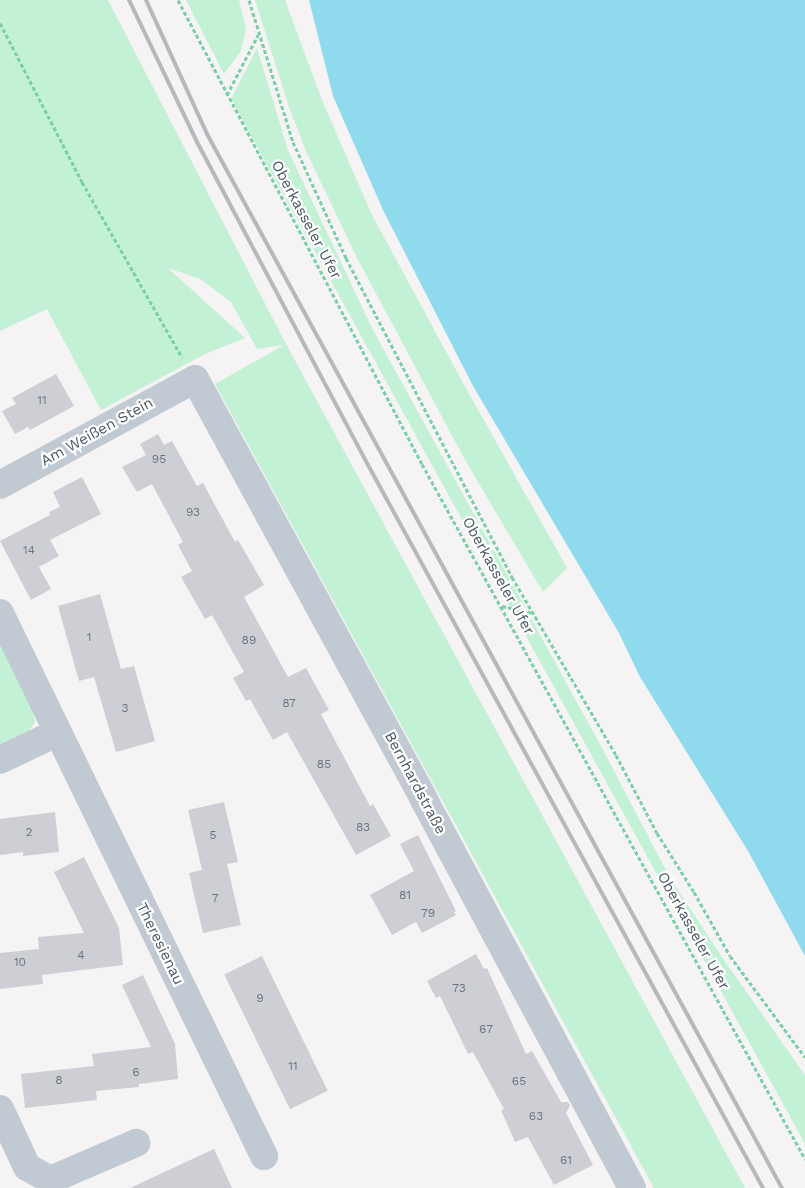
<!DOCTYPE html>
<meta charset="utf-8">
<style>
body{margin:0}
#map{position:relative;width:805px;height:1188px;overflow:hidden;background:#f5f3f3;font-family:"Work Sans",sans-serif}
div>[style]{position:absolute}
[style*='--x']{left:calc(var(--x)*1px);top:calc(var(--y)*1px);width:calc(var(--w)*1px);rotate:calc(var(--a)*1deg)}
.green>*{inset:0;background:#c3f1d5}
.water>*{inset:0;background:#90daee}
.building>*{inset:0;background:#cdcfd5;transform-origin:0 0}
.path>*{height:3px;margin-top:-1.5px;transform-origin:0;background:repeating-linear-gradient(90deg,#7ad0a6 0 4px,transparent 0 6.5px)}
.minor>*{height:28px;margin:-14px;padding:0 14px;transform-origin:14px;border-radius:14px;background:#c1cad2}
.rail>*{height:4px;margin:-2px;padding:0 2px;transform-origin:2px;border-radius:2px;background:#b5b8bd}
span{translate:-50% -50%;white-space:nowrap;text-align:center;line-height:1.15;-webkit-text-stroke:4.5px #fff;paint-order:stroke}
.number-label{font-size:12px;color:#6b747e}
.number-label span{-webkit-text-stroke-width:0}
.street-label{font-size:15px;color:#4a5661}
</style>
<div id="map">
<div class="green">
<div style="clip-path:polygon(0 0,108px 0,286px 344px,745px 1188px,654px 1188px,215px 384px,284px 345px,257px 349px,231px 302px,200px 279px,168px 268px,245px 338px,205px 354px,101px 410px,47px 309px,0 331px)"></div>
<div style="clip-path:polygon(186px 0,239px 0,246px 29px,241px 51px,224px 74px)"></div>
<div style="clip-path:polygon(255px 0,285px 0,322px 100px,371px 213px,463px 383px,567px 568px,543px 592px,465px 460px,356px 256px,306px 151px,289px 107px)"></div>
<div style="clip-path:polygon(257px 48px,288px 150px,372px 328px,602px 748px,670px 878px,724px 960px,805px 1075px,805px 1144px,231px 99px)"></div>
<div style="clip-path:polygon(0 645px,33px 712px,35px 722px,25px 736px,0 748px)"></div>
</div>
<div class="water">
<div style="clip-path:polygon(309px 0,805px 0,805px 956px,748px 851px,640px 677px,619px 633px,473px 386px,383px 210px,333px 96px)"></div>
</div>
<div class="building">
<div style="clip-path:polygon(56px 374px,74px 406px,30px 430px,28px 427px,15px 434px,2px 411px,16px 404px,12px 398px)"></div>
<div style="clip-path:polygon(158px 434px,164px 445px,172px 441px,197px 486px,203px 483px,235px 542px,238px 540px,264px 585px,244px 597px,288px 677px,306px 668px,329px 710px,321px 714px,370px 806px,373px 804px,391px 836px,356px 855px,287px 732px,273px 740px,250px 699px,246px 701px,233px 678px,244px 672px,212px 615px,205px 619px,181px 577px,192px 571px,178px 545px,183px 542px,152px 484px,137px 492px,122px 467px,146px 455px,140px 444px)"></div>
<div style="clip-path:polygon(82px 477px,101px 514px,50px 540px,59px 556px,39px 567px,51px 589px,31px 600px,0 541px,50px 515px,49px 512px,60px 507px,53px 492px)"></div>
<div style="clip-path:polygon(100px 594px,121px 669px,134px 666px,155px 741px,116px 752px,94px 677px,79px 681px,58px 606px)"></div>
<div style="clip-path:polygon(224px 802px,238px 862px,227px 864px,241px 925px,203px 933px,189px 873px,202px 870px,188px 810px)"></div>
<div style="clip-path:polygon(55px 812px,59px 852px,23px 856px,23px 852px,0 855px,0 819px)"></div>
<div style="clip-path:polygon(418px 835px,456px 911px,454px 912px,456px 915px,422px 933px,416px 922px,392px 935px,370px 895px,414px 871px,400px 844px)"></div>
<div style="clip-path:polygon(84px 857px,119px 928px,123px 965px,42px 975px,43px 984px,0 989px,0 953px,39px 949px,38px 937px,84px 933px,54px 872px)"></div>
<div style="clip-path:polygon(476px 954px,484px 969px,487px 968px,526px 1054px,532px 1051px,561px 1102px,568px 1102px,570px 1105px,566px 1113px,593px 1165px,554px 1185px,528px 1137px,515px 1142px,501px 1110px,504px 1109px,473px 1052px,468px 1054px,440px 996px,436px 998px,427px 981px)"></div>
<div style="left:262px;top:956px;width:150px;height:42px;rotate:64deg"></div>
<div style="clip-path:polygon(143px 975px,175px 1044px,178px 1079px,139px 1084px,139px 1087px,96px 1091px,97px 1100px,25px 1108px,21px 1074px,94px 1066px,92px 1054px,151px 1047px,122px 985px)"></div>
<div style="clip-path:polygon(214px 1149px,232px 1188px,130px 1188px)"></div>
</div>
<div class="path">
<div style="--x:178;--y:0;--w:524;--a:62.26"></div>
<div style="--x:422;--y:464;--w:794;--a:61.14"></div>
<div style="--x:249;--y:0;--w:149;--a:72.8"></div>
<div style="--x:293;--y:142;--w:128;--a:65.4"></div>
<div style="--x:346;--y:258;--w:360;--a:62.5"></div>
<div style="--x:512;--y:577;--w:206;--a:59.7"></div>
<div style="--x:616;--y:755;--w:88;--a:62.3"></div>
<div style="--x:657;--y:833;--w:70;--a:57.9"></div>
<div style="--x:694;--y:892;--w:73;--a:60.6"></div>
<div style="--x:730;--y:956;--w:126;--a:53.4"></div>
<div style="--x:0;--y:23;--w:179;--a:62.7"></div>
<div style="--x:82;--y:182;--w:202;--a:60.3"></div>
<div style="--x:227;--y:95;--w:68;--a:-62.7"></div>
<div style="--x:502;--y:606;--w:32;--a:13"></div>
</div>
<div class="minor">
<div style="--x:0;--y:485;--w:222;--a:-28.5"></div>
<div style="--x:195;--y:379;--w:477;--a:61.4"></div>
<div style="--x:423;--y:798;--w:442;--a:61.8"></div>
<div style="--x:0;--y:613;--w:604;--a:64.07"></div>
<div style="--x:0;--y:760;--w:62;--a:-25.7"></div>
<div style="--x:0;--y:1109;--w:64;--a:65"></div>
<div style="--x:27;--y:1167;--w:26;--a:29"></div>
<div style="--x:50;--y:1180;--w:94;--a:-23.3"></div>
</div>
<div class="rail">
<div style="--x:129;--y:0;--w:157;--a:64.4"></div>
<div style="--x:197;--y:142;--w:365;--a:62.1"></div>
<div style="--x:368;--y:465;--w:824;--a:61.35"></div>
<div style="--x:146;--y:0;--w:147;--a:65.5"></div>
<div style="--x:207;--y:134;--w:1201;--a:61.39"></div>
</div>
<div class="number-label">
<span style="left:42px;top:401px">11</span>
<span style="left:159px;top:460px">95</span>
<span style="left:193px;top:513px">93</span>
<span style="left:29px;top:551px">14</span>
<span style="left:89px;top:638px">1</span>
<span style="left:249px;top:641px">89</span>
<span style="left:289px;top:704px">87</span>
<span style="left:125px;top:709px">3</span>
<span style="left:324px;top:765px">85</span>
<span style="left:363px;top:828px">83</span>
<span style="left:29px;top:833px">2</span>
<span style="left:213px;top:836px">5</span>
<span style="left:405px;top:896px">81</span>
<span style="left:215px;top:899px">7</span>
<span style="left:428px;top:914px">79</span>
<span style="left:81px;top:956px">4</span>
<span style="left:20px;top:963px">10</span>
<span style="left:459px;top:989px">73</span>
<span style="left:260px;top:999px">9</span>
<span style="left:486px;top:1030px">67</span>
<span style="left:293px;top:1067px">11</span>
<span style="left:136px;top:1073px">6</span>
<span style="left:59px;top:1081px">8</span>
<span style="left:519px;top:1082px">65</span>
<span style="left:536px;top:1117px">63</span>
<span style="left:566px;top:1161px">61</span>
</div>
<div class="street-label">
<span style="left:306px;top:220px;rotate:62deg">Oberkasseler Ufer</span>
<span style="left:97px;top:432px;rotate:-29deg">Am Weißen Stein</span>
<span style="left:498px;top:576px;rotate:61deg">Oberkasseler Ufer</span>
<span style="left:415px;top:783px;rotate:62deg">Bernhardstraße</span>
<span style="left:693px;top:931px;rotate:61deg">Oberkasseler Ufer</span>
<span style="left:160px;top:944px;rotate:64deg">Theresienau</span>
</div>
</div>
